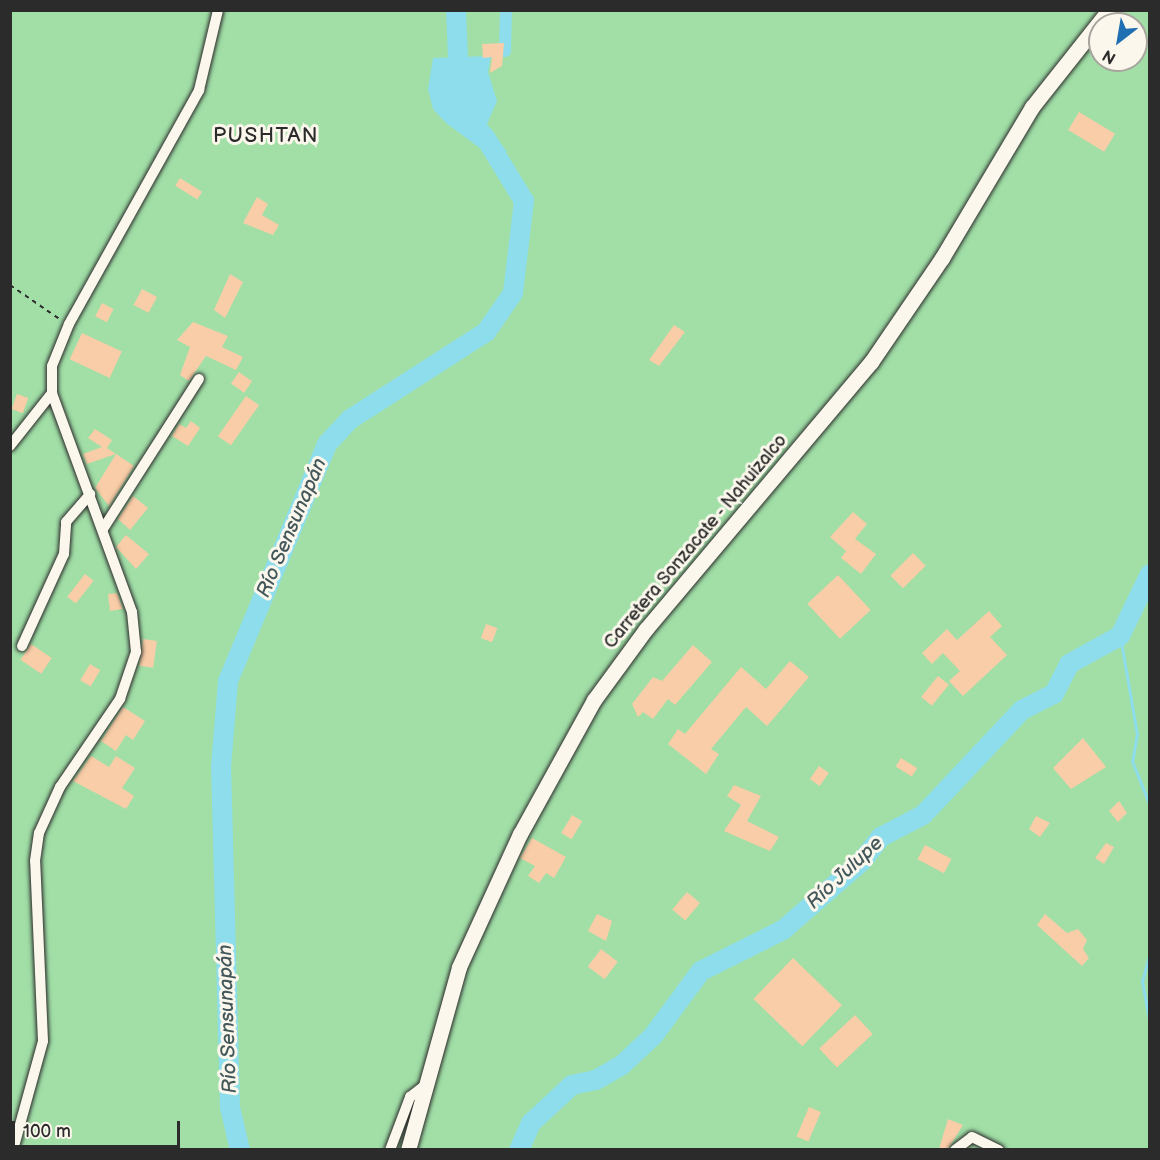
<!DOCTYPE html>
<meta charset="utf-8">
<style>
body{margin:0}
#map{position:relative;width:1160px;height:1160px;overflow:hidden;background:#fbf7ec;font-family:"Balsamiq Sans",sans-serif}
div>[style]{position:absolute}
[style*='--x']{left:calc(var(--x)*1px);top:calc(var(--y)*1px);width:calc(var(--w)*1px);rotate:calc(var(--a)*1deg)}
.green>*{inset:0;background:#a1dfa7}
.water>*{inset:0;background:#8eddec}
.stream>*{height:3px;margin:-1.5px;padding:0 1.5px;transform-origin:1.5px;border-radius:1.5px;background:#8eddec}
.canal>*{height:12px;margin:-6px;padding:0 6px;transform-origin:6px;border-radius:6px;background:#8eddec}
.river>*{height:20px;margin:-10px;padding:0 10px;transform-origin:10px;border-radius:10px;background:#8eddec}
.building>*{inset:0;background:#f8cda7;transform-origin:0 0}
.path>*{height:2px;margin-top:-1px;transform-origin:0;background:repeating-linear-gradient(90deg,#2b2b2b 0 4.5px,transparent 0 9px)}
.roads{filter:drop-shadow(0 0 2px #2b2b2b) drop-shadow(0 0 2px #2b2b2b)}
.street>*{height:10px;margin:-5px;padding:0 5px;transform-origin:5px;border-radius:5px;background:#fbf7ec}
.secondary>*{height:15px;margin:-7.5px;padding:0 7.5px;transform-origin:7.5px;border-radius:7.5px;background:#fbf7ec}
span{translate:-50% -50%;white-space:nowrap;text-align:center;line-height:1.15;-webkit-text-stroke:6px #fbf7ec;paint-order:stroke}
.street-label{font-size:18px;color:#2b2b2b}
.water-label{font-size:20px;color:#44585b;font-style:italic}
.quarter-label{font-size:21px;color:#2b2b2b;letter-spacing:1.5px}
.frame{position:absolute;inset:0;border:12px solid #2b2b2b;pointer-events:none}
.north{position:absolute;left:1088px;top:12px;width:60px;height:60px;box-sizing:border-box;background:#fbf7ec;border:2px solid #a8a59f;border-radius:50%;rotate:211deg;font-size:16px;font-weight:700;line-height:24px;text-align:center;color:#2b2b2b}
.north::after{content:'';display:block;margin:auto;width:21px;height:27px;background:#1f6fb2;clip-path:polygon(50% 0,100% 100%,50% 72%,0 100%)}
.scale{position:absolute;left:12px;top:1121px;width:168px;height:27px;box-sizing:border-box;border:3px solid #2b2b2b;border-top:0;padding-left:8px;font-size:18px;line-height:21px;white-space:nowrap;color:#2b2b2b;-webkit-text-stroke:4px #fbf7ec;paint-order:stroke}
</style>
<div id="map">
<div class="green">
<div style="clip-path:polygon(evenodd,10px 11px,1149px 11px,1149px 1149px,11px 1149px,10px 11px,1100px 24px,1136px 24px,1136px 60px,1100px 60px,1100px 24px)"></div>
</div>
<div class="water">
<div style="clip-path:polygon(491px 56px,488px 72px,497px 101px,487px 124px,507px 152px,496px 160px,446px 123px,433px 109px,428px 89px,433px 58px)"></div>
</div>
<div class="stream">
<div style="--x:1120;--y:636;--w:99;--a:80.2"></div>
<div style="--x:1137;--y:734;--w:27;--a:100"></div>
<div style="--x:1132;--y:761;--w:48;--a:68.2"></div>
<div style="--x:1150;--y:952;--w:30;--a:105"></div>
<div style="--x:1142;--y:981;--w:45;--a:79.7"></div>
</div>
<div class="canal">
<div style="--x:505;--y:51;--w:41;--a:-88.6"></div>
</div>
<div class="river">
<div style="--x:456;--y:10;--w:72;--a:87.6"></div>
<div style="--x:240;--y:1150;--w:44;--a:-103.1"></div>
<div style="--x:230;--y:1107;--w:340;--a:-91.5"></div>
<div style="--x:221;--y:767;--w:86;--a:-85.3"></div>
<div style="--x:228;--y:681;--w:257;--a:-67.3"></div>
<div style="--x:327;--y:444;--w:33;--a:-47"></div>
<div style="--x:349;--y:420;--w:163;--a:-32.7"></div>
<div style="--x:486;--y:332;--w:47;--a:-55.3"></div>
<div style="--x:513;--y:293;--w:93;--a:-83.2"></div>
<div style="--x:524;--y:201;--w:75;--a:-121.4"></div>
<div style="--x:519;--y:1150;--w:30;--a:-66"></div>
<div style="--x:531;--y:1123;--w:56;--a:-42.8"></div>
<div style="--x:572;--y:1085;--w:25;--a:-12"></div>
<div style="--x:596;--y:1080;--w:30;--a:-30"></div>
<div style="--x:622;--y:1065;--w:42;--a:-43.1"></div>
<div style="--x:653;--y:1036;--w:81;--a:-53.6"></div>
<div style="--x:701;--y:971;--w:92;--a:-26.6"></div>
<div style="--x:783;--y:930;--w:105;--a:-41.1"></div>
<div style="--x:862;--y:861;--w:31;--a:-52"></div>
<div style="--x:881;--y:837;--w:47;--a:-27.6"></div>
<div style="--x:923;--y:815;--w:144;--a:-46.7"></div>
<div style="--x:1022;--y:710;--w:36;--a:-27"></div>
<div style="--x:1054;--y:694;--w:34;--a:-63"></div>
<div style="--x:1069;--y:664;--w:58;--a:-28.8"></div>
<div style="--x:1120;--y:636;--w:69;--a:-64.2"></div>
</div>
<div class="building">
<div style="clip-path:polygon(504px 43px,502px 66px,490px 73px,492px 57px,483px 58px,482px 44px)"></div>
<div style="left:1079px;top:112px;width:42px;height:21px;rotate:31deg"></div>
<div style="left:180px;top:178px;width:26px;height:9px;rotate:32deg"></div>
<div style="clip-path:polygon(257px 197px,268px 204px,262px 215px,279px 225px,273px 235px,243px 223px)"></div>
<div style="clip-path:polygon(230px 274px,243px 282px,225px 318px,214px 310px)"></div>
<div style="left:142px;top:289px;width:17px;height:18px;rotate:28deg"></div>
<div style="left:102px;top:303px;width:13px;height:15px;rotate:27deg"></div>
<div style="clip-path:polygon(193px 322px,228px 336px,222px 347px,243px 357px,236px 370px,206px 356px,189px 381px,180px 375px,190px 347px,177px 340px)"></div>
<div style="clip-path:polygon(674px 325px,685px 332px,659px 366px,649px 360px)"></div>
<div style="left:82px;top:333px;width:44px;height:29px;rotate:25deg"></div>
<div style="left:239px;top:372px;width:16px;height:14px;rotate:35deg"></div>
<div style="left:17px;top:394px;width:12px;height:16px;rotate:20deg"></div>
<div style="left:246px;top:396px;width:16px;height:49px;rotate:35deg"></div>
<div style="clip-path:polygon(191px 421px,200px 428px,188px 446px,172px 436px,179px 424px,186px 428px)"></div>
<div style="clip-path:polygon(95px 429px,112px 440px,107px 448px,116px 454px,87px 464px,83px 454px,102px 447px,88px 438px)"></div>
<div style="clip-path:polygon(116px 454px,134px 466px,109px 506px,95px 488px)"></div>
<div style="clip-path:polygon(133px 496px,148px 508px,130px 530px,118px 519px)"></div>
<div style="clip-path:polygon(853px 512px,867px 524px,855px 539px,876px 554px,861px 574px,841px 558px,846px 551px,830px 537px)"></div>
<div style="clip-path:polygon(126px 535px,149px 554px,136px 569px,116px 547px)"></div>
<div style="left:913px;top:553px;width:18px;height:32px;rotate:45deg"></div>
<div style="left:85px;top:574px;width:11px;height:29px;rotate:38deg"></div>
<div style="left:838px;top:575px;width:48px;height:42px;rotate:47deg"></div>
<div style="clip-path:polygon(117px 593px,123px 609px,110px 611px,108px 594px)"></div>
<div style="clip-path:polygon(989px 611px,1002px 626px,990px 637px,1007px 655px,963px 696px,949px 681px,960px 671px,943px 653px,932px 664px,922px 653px,947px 629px,957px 640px)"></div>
<div style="left:486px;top:624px;width:12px;height:15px;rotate:20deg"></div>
<div style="left:143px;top:639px;width:14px;height:27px;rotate:8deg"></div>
<div style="left:31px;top:644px;width:25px;height:19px;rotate:34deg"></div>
<div style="clip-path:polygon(693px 645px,712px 662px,675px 705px,668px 699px,653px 719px,643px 712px,638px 717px,632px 704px,653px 677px,662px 681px)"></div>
<div style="clip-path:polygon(790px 661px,809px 677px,767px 726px,746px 707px,711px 749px,719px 754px,706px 774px,668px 744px,678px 729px,685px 734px,741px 667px,766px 689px)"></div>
<div style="left:90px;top:664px;width:12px;height:19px;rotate:31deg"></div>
<div style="left:938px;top:676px;width:14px;height:27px;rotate:39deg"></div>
<div style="clip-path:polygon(123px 707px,145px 721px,133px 740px,126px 735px,116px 751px,101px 741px)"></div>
<div style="clip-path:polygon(1083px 738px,1106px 767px,1071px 789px,1053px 768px)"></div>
<div style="clip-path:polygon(91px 756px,109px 767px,116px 756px,135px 768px,122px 788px,134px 796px,126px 809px,73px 781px)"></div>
<div style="left:901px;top:758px;width:19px;height:10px;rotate:32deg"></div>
<div style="left:819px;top:766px;width:12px;height:16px;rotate:35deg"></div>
<div style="clip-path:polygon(734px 785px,761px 796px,747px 821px,779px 837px,770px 851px,724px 831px,741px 805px,727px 796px)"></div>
<div style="clip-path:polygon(1119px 801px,1127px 813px,1118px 822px,1109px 811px)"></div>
<div style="left:572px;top:815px;width:12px;height:21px;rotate:31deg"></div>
<div style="clip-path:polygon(1036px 816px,1050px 823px,1040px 837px,1029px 829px)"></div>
<div style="clip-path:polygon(532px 838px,566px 857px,554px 878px,546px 873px,539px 883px,528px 876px,535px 866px,520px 858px)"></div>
<div style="clip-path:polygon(1106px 843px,1114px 847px,1104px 864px,1095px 858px)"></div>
<div style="left:925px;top:845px;width:30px;height:16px;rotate:28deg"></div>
<div style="left:687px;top:892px;width:17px;height:23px;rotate:40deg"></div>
<div style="clip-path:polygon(597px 914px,612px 921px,606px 941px,588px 931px)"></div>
<div style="clip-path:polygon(1045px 914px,1067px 933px,1078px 929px,1087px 940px,1083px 949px,1089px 958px,1082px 966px,1037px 925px)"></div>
<div style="left:601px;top:949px;width:21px;height:22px;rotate:37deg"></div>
<div style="left:793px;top:958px;width:68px;height:57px;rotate:44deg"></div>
<div style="left:855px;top:1015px;width:26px;height:49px;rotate:47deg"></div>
<div style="left:809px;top:1107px;width:13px;height:32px;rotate:23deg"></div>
<div style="clip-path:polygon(948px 1119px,963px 1125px,948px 1149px,939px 1149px)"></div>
</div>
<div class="path">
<div style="--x:10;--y:285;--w:62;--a:34.5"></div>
</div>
<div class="roads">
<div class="street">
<div style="--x:10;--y:446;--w:68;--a:-51.6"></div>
<div style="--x:103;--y:529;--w:178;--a:-57.4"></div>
<div style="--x:22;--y:646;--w:101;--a:-65.5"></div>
<div style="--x:64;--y:554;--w:32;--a:-86"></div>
<div style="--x:66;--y:522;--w:37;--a:-49"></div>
<div style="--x:13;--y:1150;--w:113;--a:-74.6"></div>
<div style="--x:43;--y:1041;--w:180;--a:-92.5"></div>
<div style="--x:35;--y:861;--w:28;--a:-82"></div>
<div style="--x:39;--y:833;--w:51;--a:-65.5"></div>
<div style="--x:60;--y:787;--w:107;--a:-55.7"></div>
<div style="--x:120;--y:699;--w:50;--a:-71.2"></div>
<div style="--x:136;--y:652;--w:40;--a:-95.7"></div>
<div style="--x:132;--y:612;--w:233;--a:-110.1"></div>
<div style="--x:52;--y:393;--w:27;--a:-90"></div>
<div style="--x:52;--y:366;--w:45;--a:-68"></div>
<div style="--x:69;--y:324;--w:268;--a:-60.9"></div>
<div style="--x:199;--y:90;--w:82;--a:-76.6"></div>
<div style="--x:390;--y:1150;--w:57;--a:-69.3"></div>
<div style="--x:410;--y:1097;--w:18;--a:-38"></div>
<div style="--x:955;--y:1150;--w:21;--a:-37"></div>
<div style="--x:972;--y:1137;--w:30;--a:26"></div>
</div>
<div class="secondary">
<div style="--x:408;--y:1150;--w:190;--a:-74.4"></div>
<div style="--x:459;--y:967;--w:146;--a:-65.4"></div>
<div style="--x:520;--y:834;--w:153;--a:-61.1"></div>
<div style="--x:594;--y:700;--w:88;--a:-53.8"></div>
<div style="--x:646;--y:629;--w:349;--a:-49.9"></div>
<div style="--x:871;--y:362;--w:126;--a:-55.7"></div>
<div style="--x:942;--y:258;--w:176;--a:-59.2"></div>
<div style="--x:1032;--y:107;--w:124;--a:-51.6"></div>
</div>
</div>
<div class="street-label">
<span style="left:696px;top:542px;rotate:-50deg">Carretera Sonzacate - Nahuizalco</span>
</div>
<div class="water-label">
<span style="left:292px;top:528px;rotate:-67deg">Río Sensunapán</span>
<span style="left:845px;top:873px;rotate:-43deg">Río Julupe</span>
<span style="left:228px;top:1019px;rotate:-92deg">Río Sensunapán</span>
</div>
<div class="quarter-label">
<span style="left:266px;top:136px">PUSHTAN</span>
</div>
<div class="frame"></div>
<div class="north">N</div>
<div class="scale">100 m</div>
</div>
